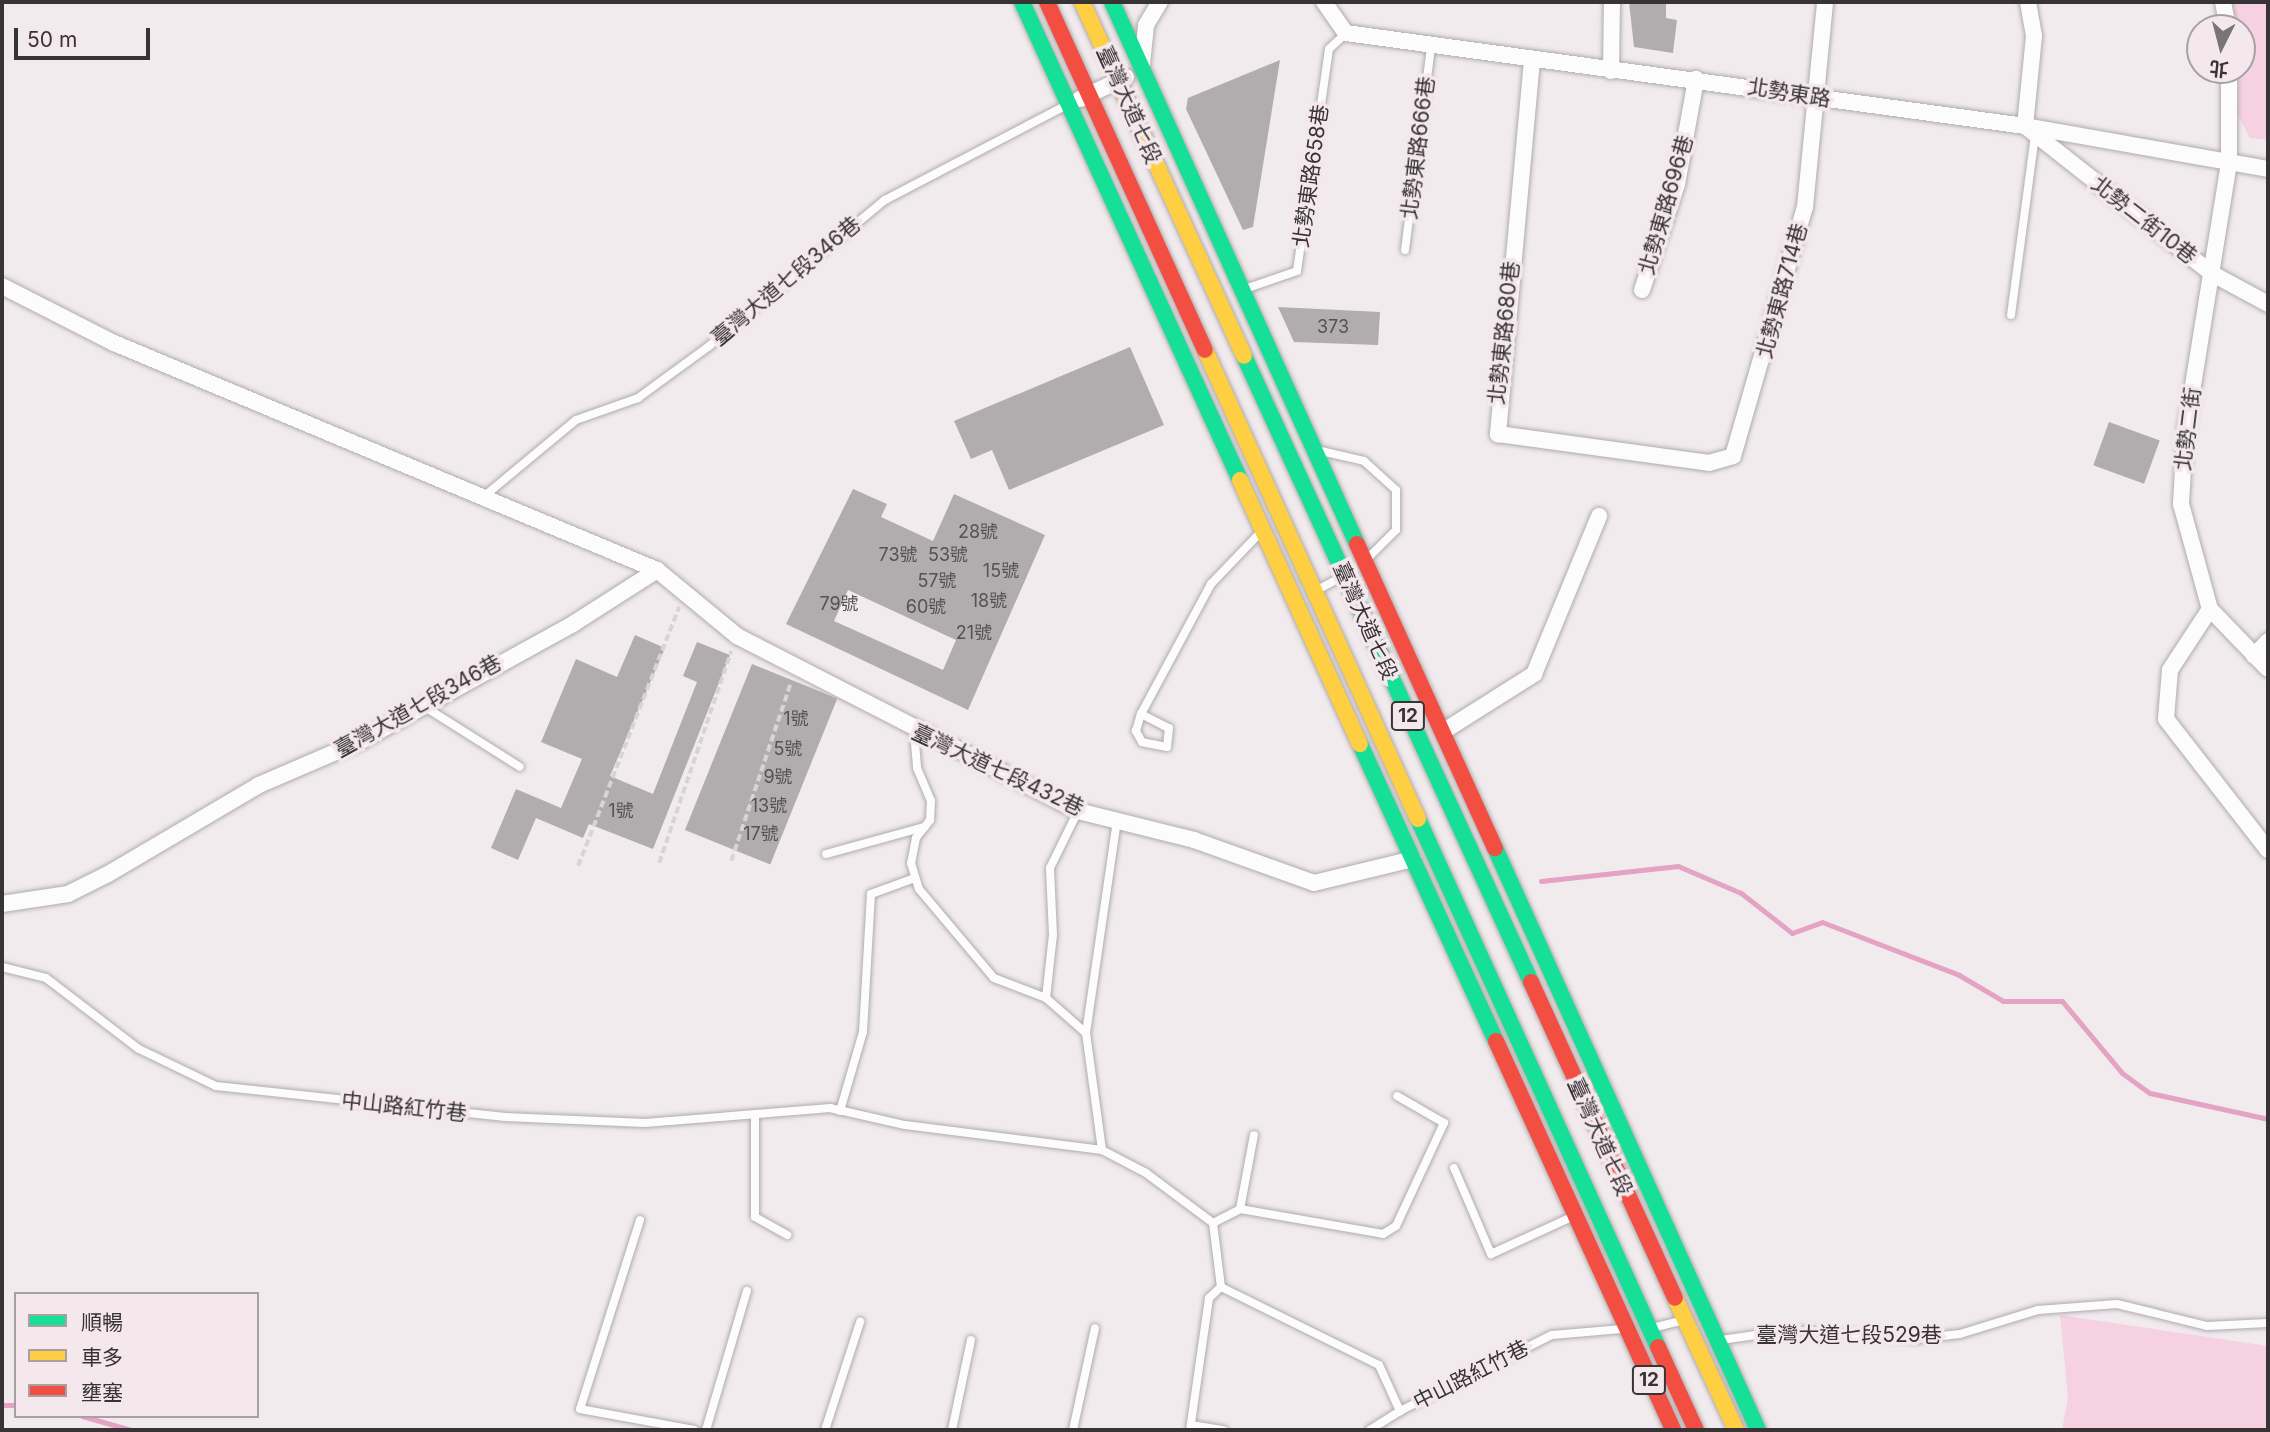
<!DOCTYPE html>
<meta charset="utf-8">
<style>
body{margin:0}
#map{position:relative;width:2270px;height:1432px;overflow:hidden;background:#f1ebee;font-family:Inter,"Noto Sans TC",sans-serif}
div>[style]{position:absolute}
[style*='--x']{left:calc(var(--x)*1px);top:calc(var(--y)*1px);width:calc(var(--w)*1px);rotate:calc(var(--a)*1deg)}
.green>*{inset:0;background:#f6d1e2}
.stream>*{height:5px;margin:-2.5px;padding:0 2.5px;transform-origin:2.5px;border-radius:2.5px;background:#e4a2c4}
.building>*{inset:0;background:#b1acae;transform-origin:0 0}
.path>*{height:3.5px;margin-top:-1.75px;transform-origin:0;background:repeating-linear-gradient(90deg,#d6d4d4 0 7px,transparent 0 10.5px)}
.roads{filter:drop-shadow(0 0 2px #afabad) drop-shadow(0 0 2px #afabad)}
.lane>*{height:8px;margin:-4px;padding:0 4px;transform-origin:4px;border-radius:4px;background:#fdfcfc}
.street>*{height:16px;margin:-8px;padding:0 8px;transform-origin:8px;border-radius:8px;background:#fdfcfc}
.fast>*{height:16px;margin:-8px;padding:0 8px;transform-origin:8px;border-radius:8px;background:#16e098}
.slow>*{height:16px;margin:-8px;padding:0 8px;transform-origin:8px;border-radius:8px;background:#ffcf43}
.jam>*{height:16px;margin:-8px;padding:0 8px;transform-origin:8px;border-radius:8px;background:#f24e42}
span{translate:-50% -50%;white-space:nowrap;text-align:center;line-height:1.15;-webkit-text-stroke:7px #f4e8ed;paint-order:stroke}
.number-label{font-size:18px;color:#565254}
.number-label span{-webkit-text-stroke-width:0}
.shield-label span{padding:2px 5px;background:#f4e8ed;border:2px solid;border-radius:5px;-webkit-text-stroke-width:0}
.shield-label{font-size:19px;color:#383436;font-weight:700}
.street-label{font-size:21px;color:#383436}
.frame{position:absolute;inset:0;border:4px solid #383436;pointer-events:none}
.legend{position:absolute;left:14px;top:1292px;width:245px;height:126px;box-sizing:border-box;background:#f4e8ed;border:2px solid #a9a0a4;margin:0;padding:9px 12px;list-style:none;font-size:21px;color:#383436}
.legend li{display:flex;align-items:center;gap:14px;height:35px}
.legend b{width:35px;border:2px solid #a9a0a4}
.north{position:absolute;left:2186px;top:14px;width:70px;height:70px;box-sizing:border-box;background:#f4e8ed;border:2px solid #a9a0a4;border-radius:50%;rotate:186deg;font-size:19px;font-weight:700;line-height:28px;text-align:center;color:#383436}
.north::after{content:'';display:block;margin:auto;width:24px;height:32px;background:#797476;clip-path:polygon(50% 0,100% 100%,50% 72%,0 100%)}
.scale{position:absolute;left:14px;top:28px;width:136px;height:32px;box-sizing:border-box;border:4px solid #383436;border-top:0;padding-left:9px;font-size:21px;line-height:24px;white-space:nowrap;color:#383436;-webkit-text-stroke:5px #f4e8ed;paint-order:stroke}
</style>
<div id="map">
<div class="green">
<div style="clip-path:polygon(2231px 2px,2268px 2px,2268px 140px,2250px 138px,2237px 114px,2242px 28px,2235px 28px)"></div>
<div style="clip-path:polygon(2060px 1315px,2268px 1346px,2268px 1430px,2062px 1430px,2068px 1398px)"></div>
</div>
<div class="stream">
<div style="--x:1541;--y:881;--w:138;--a:-6.2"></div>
<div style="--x:1678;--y:866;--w:69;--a:23.2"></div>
<div style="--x:1741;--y:893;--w:65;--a:38.1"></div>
<div style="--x:1792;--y:933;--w:32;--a:-20"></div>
<div style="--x:1822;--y:922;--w:147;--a:21.1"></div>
<div style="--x:1959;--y:975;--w:51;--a:30.6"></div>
<div style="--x:2003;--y:1001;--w:59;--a:0"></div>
<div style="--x:2062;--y:1001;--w:94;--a:50.2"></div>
<div style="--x:2122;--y:1073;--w:34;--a:36"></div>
<div style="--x:2150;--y:1093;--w:121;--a:12.4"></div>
<div style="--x:2;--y:1405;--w:14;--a:0"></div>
<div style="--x:82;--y:1416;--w:51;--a:15.9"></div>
</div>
<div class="building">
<div style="clip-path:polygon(1629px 2px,1666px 2px,1666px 18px,1677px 20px,1673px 53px,1634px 47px)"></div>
<div style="clip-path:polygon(1280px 60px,1253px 227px,1243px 230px,1186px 109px,1188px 98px)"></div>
<div style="clip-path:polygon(1278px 307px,1380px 312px,1378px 345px,1294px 342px)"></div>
<div style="clip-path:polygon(1130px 347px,1164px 425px,1009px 490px,992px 450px,971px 459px,954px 421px)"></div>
<div style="left:2109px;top:422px;width:54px;height:46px;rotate:20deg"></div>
<div style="clip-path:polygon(evenodd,853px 489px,887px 504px,881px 517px,933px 541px,954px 494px,1045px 535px,968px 710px,786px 624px,853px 489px,848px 590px,956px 640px,943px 670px,834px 621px,848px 590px)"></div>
<div style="clip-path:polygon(635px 635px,665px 648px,610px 776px,653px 794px,697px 682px,683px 676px,697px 642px,730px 655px,653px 849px,589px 824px,583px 838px,536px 818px,518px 860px,491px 848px,516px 789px,561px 808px,582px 759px,541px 742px,576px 659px,617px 677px)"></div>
<div style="left:752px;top:664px;width:92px;height:179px;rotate:22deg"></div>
</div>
<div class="path">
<div style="--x:731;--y:861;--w:189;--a:-71.5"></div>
<div style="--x:659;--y:863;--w:224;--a:-71.2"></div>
<div style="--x:578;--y:866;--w:278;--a:-68.7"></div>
</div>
<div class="roads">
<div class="lane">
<div style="--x:1405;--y:250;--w:206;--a:-82.7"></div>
<div style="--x:1245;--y:289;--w:55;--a:-19.1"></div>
<div style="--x:1297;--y:271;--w:224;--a:-81.8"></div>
<div style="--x:1329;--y:49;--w:23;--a:-43"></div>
<div style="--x:2011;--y:315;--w:183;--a:-82.4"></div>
<div style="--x:1321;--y:451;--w:44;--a:13.1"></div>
<div style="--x:1364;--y:461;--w:43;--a:42.2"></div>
<div style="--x:1396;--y:490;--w:40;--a:90"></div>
<div style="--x:1396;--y:530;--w:40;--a:135"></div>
<div style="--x:482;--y:498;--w:122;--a:-39.7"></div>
<div style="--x:576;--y:420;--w:66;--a:-19.5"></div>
<div style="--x:638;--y:398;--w:88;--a:-36.2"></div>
<div style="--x:709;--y:346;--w:229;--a:-39.7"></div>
<div style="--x:885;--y:200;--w:203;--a:-27.6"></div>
<div style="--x:1317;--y:590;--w:30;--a:-28"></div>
<div style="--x:425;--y:707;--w:112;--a:32.3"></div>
<div style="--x:1141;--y:714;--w:31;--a:27"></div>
<div style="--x:1169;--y:728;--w:19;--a:96"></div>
<div style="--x:1167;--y:747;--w:25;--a:-169"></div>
<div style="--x:1142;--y:742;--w:13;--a:-119"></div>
<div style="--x:1136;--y:731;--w:18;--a:-74"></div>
<div style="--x:1141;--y:714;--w:148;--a:-61.7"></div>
<div style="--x:1211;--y:584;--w:69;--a:-46.2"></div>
<div style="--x:914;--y:732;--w:36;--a:85"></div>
<div style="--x:917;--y:768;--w:36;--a:67"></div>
<div style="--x:931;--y:801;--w:19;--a:93"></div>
<div style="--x:930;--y:820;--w:23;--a:128"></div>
<div style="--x:916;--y:838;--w:25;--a:101"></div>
<div style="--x:911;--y:863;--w:27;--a:73"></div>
<div style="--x:919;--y:889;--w:116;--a:49.9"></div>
<div style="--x:994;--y:978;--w:56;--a:21"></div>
<div style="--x:1046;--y:998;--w:53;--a:41.2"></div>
<div style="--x:1086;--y:1033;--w:118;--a:82.2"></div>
<div style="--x:826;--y:854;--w:102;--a:-15.4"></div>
<div style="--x:2;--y:967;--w:45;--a:14"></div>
<div style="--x:46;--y:978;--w:117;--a:37.4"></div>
<div style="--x:139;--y:1049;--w:85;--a:25.7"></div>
<div style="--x:216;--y:1086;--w:291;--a:6.1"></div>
<div style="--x:505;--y:1117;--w:140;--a:2.5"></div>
<div style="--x:645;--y:1123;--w:186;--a:-4.6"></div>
<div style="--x:830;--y:1108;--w:77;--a:12.8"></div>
<div style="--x:905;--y:1125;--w:199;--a:7.2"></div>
<div style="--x:1102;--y:1150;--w:50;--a:27.6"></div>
<div style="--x:1146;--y:1173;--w:84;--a:36.7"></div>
<div style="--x:1213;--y:1223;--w:64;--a:82.9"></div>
<div style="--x:1221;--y:1287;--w:176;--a:26.3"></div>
<div style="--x:1379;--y:1365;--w:51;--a:65.5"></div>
<div style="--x:1400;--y:1411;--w:36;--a:148"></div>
<div style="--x:1046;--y:998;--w:63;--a:-83.7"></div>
<div style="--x:1053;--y:935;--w:67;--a:-92.6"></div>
<div style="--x:1050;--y:868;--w:64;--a:-63.8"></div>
<div style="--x:1086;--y:1033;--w:214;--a:-81.7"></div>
<div style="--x:840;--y:1111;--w:82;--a:-73.8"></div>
<div style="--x:863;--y:1032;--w:138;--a:-86.7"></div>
<div style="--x:871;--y:894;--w:47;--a:-20"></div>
<div style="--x:755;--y:1114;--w:103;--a:90"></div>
<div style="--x:755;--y:1217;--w:37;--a:29"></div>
<div style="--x:1454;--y:1168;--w:94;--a:66.7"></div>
<div style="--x:1491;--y:1254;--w:89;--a:-24.6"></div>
<div style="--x:1240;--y:1209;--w:75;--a:-79.3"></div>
<div style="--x:640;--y:1220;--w:198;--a:107.6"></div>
<div style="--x:580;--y:1409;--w:116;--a:10.4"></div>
<div style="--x:1213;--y:1223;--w:30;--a:-27"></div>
<div style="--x:1240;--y:1209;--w:145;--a:9.9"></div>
<div style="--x:1383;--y:1234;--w:15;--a:-32"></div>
<div style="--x:1396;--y:1226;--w:114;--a:-65"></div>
<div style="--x:1444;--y:1123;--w:54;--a:-150.1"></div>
<div style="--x:1652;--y:1328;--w:32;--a:-14"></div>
<div style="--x:1721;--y:1340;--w:70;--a:-8.2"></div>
<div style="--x:1790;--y:1330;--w:126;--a:4.1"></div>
<div style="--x:1916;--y:1339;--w:44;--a:-6.5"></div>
<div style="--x:1960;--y:1334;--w:82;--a:-17.1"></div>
<div style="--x:2038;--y:1310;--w:79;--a:-4.3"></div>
<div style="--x:2117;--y:1304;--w:93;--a:13.7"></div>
<div style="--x:2207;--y:1326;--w:61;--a:-2.8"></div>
<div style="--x:1400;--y:1411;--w:170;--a:-26.6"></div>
<div style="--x:1552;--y:1335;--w:70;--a:-4.9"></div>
<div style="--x:1191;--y:1425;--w:33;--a:9"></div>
<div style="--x:706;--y:1430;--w:145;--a:-73.6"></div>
<div style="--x:825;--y:1430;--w:114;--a:-72"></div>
<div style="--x:952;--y:1430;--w:92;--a:-78.1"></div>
<div style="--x:1073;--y:1430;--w:104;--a:-77.8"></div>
<div style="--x:1190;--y:1430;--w:133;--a:-81.8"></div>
<div style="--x:1209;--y:1298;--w:16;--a:-43"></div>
</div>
<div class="street">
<div style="--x:1324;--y:2;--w:38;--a:55"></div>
<div style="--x:1346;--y:33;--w:685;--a:7.8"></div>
<div style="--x:2025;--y:126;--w:247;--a:10"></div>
<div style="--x:2028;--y:2;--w:35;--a:80"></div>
<div style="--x:2034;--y:36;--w:90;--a:95.7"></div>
<div style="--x:2025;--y:126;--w:237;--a:38.3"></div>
<div style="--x:2211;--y:273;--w:65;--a:28.5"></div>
<div style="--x:2223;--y:2;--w:26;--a:79"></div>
<div style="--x:1532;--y:60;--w:376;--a:95.2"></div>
<div style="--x:1498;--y:434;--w:213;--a:7.8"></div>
<div style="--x:1709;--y:463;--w:25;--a:-16"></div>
<div style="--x:1733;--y:456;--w:259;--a:-73.9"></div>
<div style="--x:1805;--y:207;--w:206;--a:-84.4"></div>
<div style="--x:1142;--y:64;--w:39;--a:-84"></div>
<div style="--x:1146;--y:25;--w:27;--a:-59"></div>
<div style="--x:2229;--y:70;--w:93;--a:90"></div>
<div style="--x:2229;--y:163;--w:275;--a:99.2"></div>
<div style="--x:2185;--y:434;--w:70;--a:93.3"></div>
<div style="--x:2181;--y:504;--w:109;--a:74.6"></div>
<div style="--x:2210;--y:609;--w:83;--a:46"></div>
<div style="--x:1611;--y:71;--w:69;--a:-89.2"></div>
<div style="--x:1080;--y:99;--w:51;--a:-25.6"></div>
<div style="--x:2;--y:286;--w:126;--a:27"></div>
<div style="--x:114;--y:343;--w:589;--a:22.69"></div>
<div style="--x:657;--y:570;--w:104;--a:39.5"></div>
<div style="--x:737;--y:636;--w:383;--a:27.2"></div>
<div style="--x:1078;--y:811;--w:120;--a:14"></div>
<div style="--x:1194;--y:840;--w:127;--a:19.7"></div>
<div style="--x:1314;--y:883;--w:102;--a:-13.6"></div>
<div style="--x:1642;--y:290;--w:112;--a:-71.7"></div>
<div style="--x:1677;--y:184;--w:107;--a:-79.7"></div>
<div style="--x:2210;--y:609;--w:73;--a:123.3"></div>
<div style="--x:2170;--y:670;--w:49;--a:94.7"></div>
<div style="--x:2166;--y:719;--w:166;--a:52.1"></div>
<div style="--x:2254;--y:656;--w:21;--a:-47"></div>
<div style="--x:1444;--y:731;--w:107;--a:-32.3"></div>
<div style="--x:1534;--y:674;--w:171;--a:-67.6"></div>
<div style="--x:2;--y:904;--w:67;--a:-8.6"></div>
<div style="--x:68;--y:894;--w:45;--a:-26.6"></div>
<div style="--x:108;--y:874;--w:175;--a:-30.5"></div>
<div style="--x:259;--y:785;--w:111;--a:-23.3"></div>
<div style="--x:361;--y:741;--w:242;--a:-28.9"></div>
<div style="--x:573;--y:624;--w:100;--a:-32.7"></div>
</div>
<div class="fast">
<div style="--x:1022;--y:2;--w:525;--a:65.48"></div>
<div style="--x:1112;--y:2;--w:595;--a:65.68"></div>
<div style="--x:1244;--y:356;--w:689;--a:65.37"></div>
<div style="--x:1360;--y:744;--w:327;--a:65.4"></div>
<div style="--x:1418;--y:819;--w:580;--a:65.56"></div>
<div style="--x:1495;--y:848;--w:639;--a:65.68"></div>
</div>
<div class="slow">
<div style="--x:1082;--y:2;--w:389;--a:65.4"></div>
<div style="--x:1205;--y:350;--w:515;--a:65.57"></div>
<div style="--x:1240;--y:480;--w:290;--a:65.6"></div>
<div style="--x:1675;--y:1298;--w:145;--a:65.2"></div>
</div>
<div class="jam">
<div style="--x:1047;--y:2;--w:382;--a:65.6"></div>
<div style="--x:1357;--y:544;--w:334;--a:65.6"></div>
<div style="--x:1531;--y:982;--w:347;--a:65.5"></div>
<div style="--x:1496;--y:1041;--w:427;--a:65.5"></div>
<div style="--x:1658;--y:1347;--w:91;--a:65.4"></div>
</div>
</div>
<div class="number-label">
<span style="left:1333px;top:327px">373</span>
<span style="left:978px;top:532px">28號</span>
<span style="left:898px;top:555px">73號</span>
<span style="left:948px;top:555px">53號</span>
<span style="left:1001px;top:571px">15號</span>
<span style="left:937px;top:581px">57號</span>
<span style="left:989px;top:601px">18號</span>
<span style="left:839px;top:604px">79號</span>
<span style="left:926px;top:607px">60號</span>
<span style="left:974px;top:633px">21號</span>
<span style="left:796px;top:719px">1號</span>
<span style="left:788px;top:749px">5號</span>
<span style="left:778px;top:777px">9號</span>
<span style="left:769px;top:806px">13號</span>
<span style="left:621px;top:811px">1號</span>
<span style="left:761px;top:834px">17號</span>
</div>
<div class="shield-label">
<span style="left:1408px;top:716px">12</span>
<span style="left:1649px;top:1380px">12</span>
</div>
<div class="street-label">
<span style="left:1789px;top:93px;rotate:9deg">北勢東路</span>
<span style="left:1129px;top:105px;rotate:66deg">臺灣大道七段</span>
<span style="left:1418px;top:148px;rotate:-83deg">北勢東路666巷</span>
<span style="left:1311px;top:176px;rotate:-82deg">北勢東路658巷</span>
<span style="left:1666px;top:205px;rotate:-74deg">北勢東路696巷</span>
<span style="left:2144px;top:220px;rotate:38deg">北勢二街10巷</span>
<span style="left:786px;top:281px;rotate:-40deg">臺灣大道七段346巷</span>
<span style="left:1782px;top:291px;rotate:-75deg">北勢東路714巷</span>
<span style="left:1504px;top:333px;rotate:-84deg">北勢東路680巷</span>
<span style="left:2188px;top:429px;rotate:-83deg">北勢二街</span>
<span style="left:1365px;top:621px;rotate:66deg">臺灣大道七段</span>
<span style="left:418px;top:706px;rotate:-29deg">臺灣大道七段346巷</span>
<span style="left:998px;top:770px;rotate:25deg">臺灣大道七段432巷</span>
<span style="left:404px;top:1107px;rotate:6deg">中山路紅竹巷</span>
<span style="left:1600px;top:1137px;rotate:66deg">臺灣大道七段</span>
<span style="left:1849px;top:1335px">臺灣大道七段529巷</span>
<span style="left:1471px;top:1375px;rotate:-27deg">中山路紅竹巷</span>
</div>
<div class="frame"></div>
<ul class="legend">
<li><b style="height:9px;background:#16e098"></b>順暢</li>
<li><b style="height:9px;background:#ffcf43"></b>車多</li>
<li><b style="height:9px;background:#f24e42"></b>壅塞</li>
</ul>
<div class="north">北</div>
<div class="scale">50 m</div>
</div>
